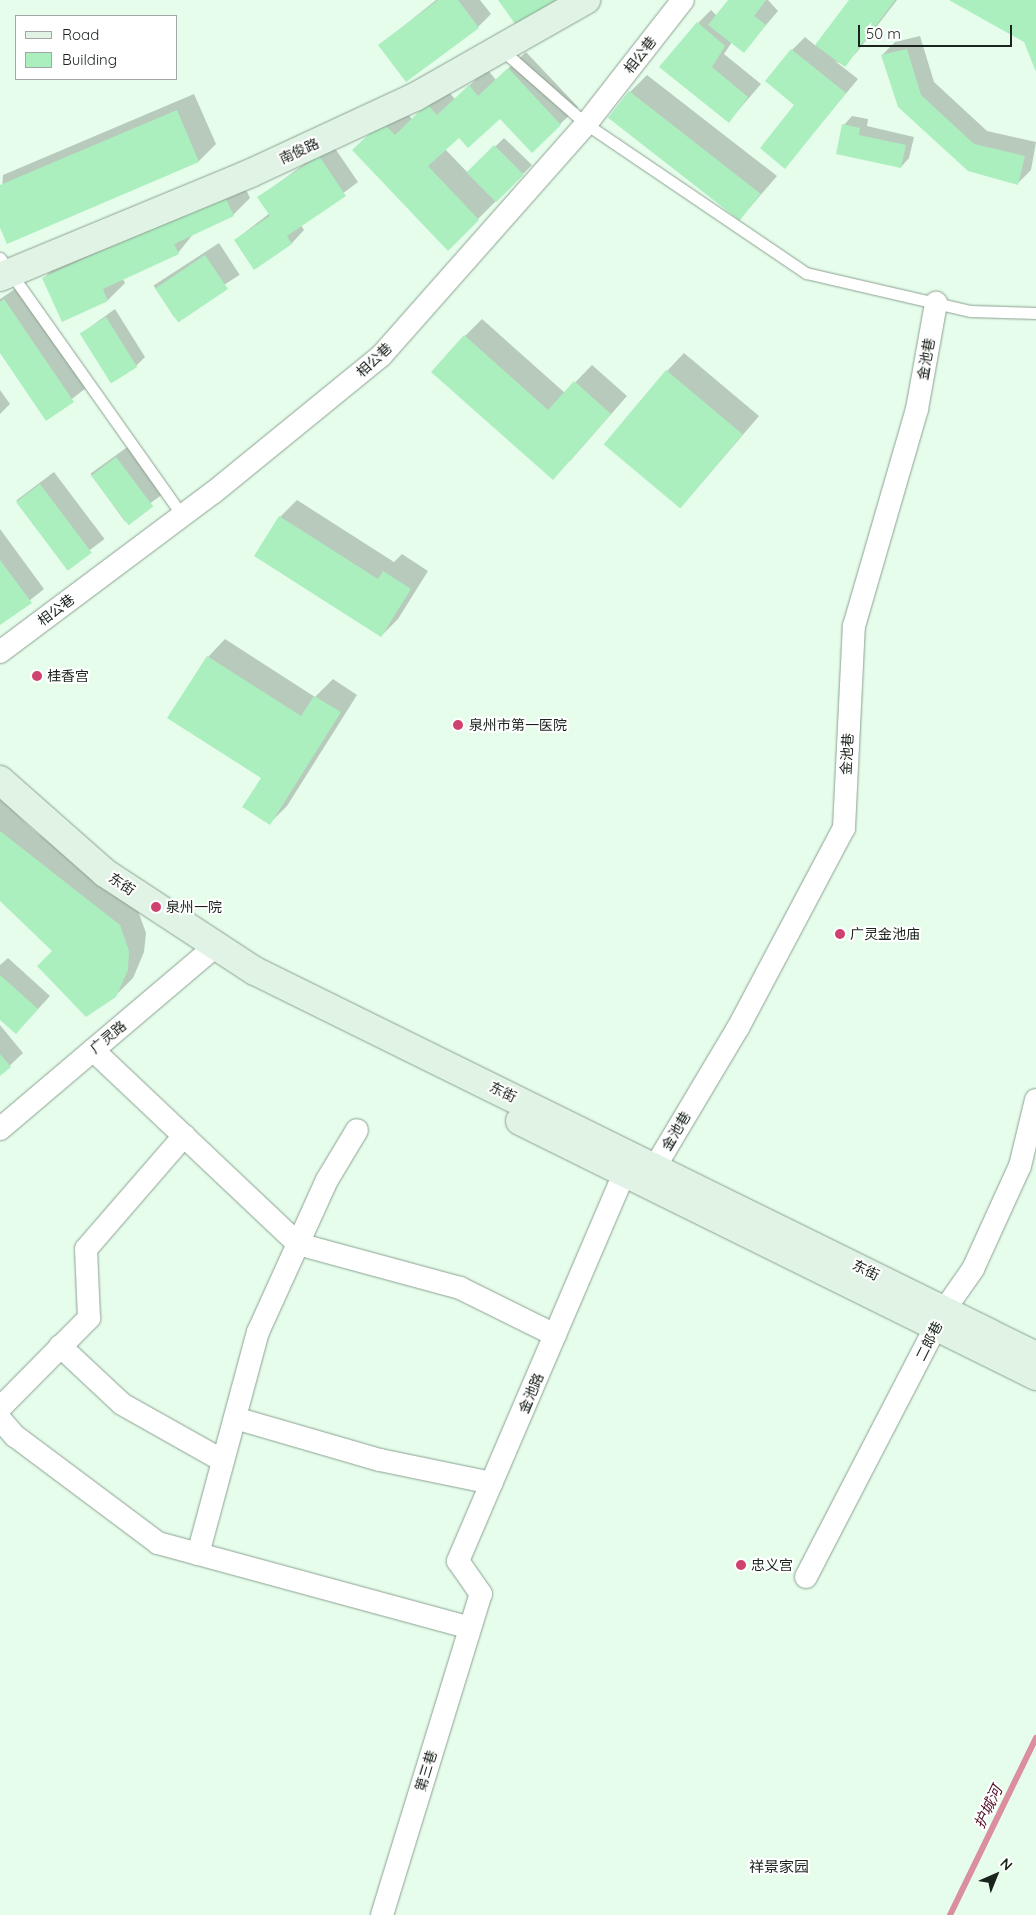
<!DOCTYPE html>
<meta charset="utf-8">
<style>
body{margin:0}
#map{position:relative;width:1036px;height:1915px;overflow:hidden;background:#e6fdec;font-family:Quicksand,"Noto Sans SC",sans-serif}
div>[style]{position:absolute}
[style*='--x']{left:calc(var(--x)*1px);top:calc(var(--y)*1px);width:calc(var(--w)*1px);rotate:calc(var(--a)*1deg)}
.shadow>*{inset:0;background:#0003;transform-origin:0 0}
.stream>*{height:6px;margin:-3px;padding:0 3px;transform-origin:3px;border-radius:3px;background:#da8e9e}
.building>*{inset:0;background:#acefbf;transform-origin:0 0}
.roads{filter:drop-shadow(0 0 1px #8ca191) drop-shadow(0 0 1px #8ca191)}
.service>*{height:11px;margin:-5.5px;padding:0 5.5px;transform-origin:5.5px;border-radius:5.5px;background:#fff}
.minor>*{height:22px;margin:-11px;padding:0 11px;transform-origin:11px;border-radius:11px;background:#fff}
.secondary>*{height:28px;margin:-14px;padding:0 14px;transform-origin:14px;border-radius:14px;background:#e0f3e5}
.dots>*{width:14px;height:14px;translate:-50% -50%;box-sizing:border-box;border:2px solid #fff;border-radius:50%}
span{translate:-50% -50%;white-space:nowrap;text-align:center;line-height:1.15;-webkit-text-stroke:4px #fff;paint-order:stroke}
.street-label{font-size:14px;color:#1b231d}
.poi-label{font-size:14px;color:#1b231d}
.left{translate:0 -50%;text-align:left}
.water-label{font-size:15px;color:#520e26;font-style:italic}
.neighbourhood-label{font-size:15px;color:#1b231d}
.legend{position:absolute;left:15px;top:15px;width:162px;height:65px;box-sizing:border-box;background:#fff;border:1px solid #a4a7a5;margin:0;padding:6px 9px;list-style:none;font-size:15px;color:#1b231d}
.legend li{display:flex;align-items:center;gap:10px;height:25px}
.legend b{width:25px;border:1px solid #a4a7a5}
.north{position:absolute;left:971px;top:1850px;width:50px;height:50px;-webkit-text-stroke:4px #fff;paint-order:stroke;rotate:44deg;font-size:14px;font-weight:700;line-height:20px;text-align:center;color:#1b231d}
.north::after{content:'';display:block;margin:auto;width:18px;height:22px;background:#1b231d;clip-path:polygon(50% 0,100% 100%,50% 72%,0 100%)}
.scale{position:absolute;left:858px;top:25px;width:154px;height:22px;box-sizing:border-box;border:2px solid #1b231d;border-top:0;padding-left:6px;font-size:15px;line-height:18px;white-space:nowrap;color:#1b231d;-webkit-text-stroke:4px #fff;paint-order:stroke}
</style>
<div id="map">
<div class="shadow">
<div style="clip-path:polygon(436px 0,480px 0,491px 14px,478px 27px,380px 45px)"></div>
<div style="clip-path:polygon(730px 0,768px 0,778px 11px,744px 51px,732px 42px,724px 54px,761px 84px,729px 121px,698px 23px,711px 10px,717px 16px)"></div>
<div style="clip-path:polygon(851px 0,897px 0,857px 52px,844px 65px,835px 61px,858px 79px,785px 167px,796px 105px,792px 50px,805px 37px,816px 46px)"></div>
<div style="clip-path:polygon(920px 36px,934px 82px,987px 131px,1036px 142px,1031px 170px,1018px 183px,969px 170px,882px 55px,895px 42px)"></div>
<div style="clip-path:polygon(526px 52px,578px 107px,532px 151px,500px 117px,459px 136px,445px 149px,468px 173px,504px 138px,532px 165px,448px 249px,354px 150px,400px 106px,412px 119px,445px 88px,455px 99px,487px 69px,496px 80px)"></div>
<div style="clip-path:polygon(647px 75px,777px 176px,740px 219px,630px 92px)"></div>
<div style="clip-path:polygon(194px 94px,216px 144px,199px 161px,0 225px,3px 175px)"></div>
<div style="clip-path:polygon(852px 116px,868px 119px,867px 126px,914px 137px,909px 158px,901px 167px,844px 125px)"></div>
<div style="clip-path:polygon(332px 144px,358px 182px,301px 225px,304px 230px,292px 243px,254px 268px,235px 240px,270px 213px,259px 197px)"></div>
<div style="clip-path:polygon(241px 179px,250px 198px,233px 215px,194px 233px,178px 253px,123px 279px,125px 283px,108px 300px,44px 278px,61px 261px)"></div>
<div style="left:219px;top:243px;width:38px;height:78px;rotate:57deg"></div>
<div style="clip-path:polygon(18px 287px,86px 388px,46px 419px,0 351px,0 299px)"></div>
<div style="clip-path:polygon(115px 309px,145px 357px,136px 366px,82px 333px)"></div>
<div style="clip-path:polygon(482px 319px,565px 393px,592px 365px,627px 396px,570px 461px,465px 336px)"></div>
<div style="clip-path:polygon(684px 353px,759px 416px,681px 507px,667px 371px)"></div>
<div style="clip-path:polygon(0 390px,10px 404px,0 414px)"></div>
<div style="left:130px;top:445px;width:59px;height:49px;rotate:54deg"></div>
<div style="left:54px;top:472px;width:84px;height:47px;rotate:53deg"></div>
<div style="clip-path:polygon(297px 500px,394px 562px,402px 554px,428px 571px,398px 619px,381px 636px,280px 517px)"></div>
<div style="clip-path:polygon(0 529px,44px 589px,0 624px)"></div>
<div style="clip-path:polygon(225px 639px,315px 697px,333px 679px,357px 695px,287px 806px,270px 823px,262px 778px,169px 718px,208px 657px)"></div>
<div style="clip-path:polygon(0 798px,33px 830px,137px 908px,146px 933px,144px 952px,133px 978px,115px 996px,53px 951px,0 899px)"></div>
<div style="clip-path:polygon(8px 958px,50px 996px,29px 1019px,0 1018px,0 965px)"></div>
<div style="clip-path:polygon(0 1025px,23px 1053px,0 1075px)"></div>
</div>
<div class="stream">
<div style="--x:950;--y:1915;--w:197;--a:-64.1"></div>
</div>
<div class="building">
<div style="clip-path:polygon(438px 0,458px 0,479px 28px,406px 82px,378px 45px)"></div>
<div style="clip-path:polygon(498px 0,557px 0,518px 28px)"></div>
<div style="clip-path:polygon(728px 0,766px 0,754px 16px,766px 25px,744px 53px,708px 25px)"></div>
<div style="clip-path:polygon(849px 0,895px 0,845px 67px,815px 45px)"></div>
<div style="clip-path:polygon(949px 0,1036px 0,1036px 72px,1024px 42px)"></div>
<div style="clip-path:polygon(697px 22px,725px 46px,712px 67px,748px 97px,729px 123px,659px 67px)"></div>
<div style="clip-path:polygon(791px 49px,846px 93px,785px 169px,760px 148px,794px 105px,765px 81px)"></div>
<div style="clip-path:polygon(907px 49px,921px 95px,974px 144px,1025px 156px,1018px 185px,968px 171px,898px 107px,881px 55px)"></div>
<div style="clip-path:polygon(508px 68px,561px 125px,532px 153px,500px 119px,468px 148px,459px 138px,428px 166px,479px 220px,448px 251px,352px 150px,382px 122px,395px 135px,427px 104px,437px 115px,469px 85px,478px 96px)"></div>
<div style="left:629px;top:91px;width:167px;height:34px;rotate:38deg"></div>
<div style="clip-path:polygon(177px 110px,199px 162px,7px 244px,0 228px,0 185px)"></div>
<div style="clip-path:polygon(842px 124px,860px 128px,859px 135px,906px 145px,901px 168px,836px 154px)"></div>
<div style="left:494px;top:145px;width:42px;height:39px;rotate:45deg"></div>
<div style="clip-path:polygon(319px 156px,346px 196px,287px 236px,292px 244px,254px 270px,234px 240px,270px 216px,257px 197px)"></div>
<div style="clip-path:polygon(224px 195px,234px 216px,174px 244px,179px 254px,103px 289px,108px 301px,62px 322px,42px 278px)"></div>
<div style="left:205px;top:255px;width:41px;height:60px;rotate:56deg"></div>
<div style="clip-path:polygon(4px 299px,74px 402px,46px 421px,0 353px,0 302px)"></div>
<div style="left:106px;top:317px;width:59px;height:31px;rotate:58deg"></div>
<div style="clip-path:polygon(464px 335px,548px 410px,574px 381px,611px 414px,553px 480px,431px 372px)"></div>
<div style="left:666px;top:370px;width:100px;height:97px;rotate:40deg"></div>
<div style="left:116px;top:457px;width:62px;height:31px;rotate:53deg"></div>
<div style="left:40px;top:484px;width:86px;height:30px;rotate:53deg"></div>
<div style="clip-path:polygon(279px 516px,378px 579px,383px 571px,411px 589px,381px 637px,254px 556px)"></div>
<div style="clip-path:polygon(0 560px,32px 603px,0 625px)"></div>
<div style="clip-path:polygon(207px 656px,301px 716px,314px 696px,341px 712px,270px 825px,242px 807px,261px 778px,167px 718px)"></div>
<div style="clip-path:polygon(0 831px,120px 925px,129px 951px,128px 970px,116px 997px,86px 1017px,37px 966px,52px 951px,0 901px)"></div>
<div style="clip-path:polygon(0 975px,38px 1009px,16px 1034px,0 1020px)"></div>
<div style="clip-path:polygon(0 1054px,11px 1067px,0 1076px)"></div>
</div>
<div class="roads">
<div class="service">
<div style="--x:502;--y:50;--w:112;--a:41.4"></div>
<div style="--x:586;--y:124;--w:266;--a:34.1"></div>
<div style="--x:806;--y:273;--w:169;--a:13"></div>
<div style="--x:971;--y:311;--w:65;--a:1.8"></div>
<div style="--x:0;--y:258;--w:315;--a:54.7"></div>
</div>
<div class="minor">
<div style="--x:0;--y:652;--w:267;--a:-36.8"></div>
<div style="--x:214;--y:492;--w:215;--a:-39.2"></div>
<div style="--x:381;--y:356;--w:310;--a:-48.5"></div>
<div style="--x:586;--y:124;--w:157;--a:-52"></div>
<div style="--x:93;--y:1050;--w:282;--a:43.4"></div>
<div style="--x:298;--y:1244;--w:168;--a:15.2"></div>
<div style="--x:460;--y:1288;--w:106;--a:26.3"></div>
<div style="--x:0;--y:1129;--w:283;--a:-40.3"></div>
<div style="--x:655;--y:1167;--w:162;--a:-59.2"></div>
<div style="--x:738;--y:1028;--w:226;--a:-62.1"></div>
<div style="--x:844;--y:828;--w:202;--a:-87.2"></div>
<div style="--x:854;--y:626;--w:226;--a:-73.8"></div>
<div style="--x:917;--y:409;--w:108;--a:-79.8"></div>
<div style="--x:60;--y:1346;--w:85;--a:43.1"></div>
<div style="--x:122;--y:1404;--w:116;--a:29.4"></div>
<div style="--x:0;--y:1408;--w:127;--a:-45.3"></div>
<div style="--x:89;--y:1318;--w:69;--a:-92.5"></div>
<div style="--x:86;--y:1249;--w:150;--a:-49.1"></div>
<div style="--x:235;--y:1418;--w:151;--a:16.2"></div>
<div style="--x:380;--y:1460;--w:114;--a:11.6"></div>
<div style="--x:0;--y:1419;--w:23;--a:49"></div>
<div style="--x:15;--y:1436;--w:179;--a:36.8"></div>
<div style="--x:158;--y:1543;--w:323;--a:15.2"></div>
<div style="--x:198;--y:1554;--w:230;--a:-74.9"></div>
<div style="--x:258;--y:1332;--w:167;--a:-65.6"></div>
<div style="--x:327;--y:1180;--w:58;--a:-59"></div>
<div style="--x:806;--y:1577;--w:302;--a:-62.6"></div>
<div style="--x:945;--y:1309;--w:49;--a:-55"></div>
<div style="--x:973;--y:1269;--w:113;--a:-65.5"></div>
<div style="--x:1020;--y:1166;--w:68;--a:-76.4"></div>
<div style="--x:382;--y:1915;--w:336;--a:-72.9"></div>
<div style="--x:481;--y:1594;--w:40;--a:-124.9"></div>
<div style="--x:458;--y:1561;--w:439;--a:-66.8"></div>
</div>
<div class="secondary">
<div style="--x:0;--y:277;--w:272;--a:-22.5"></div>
<div style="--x:251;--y:173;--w:181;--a:-24.9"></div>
<div style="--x:415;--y:97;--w:197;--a:-29.6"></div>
<div style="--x:0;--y:780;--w:140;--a:41.5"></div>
<div style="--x:105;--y:873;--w:179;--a:33.2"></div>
<div style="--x:255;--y:971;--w:871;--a:26.24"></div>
<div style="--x:520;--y:1121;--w:576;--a:26.3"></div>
</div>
</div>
<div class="dots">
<div style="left:37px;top:676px;background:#cf416e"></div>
<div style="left:458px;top:725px;background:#cf416e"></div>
<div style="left:156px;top:907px;background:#cf416e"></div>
<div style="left:840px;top:934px;background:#cf416e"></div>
<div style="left:741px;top:1565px;background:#cf416e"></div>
</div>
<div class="street-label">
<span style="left:640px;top:55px;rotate:-52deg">相公巷</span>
<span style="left:299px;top:151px;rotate:-25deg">南俊路</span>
<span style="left:926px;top:359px;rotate:-80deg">金池巷</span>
<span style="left:374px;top:360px;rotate:-43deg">相公巷</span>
<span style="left:56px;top:610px;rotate:-37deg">相公巷</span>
<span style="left:847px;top:754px;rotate:-87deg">金池巷</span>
<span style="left:122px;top:884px;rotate:34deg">东街</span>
<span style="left:108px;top:1037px;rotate:-40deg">广灵路</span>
<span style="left:503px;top:1092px;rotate:26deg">东街</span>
<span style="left:676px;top:1131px;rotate:-59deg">金池巷</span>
<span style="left:866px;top:1270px;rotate:26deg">东街</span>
<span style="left:929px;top:1341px;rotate:-63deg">二郎巷</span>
<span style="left:531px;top:1393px;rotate:-67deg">金池路</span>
<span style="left:426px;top:1771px;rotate:-73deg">第三巷</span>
</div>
<div class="poi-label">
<span class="left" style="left:47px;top:676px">桂香宫</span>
<span class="left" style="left:469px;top:725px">泉州市第一医院</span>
<span class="left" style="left:166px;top:907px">泉州一院</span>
<span class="left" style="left:850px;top:934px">广灵金池庙</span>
<span class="left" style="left:751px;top:1565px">忠义宫</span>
</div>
<div class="water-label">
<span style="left:988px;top:1807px;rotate:-64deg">护城河</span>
</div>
<div class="neighbourhood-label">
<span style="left:779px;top:1867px">祥景家园</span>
</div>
<ul class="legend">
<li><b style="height:6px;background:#e0f3e5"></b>Road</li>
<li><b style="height:14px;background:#acefbf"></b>Building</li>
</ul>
<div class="north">N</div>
<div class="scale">50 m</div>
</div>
